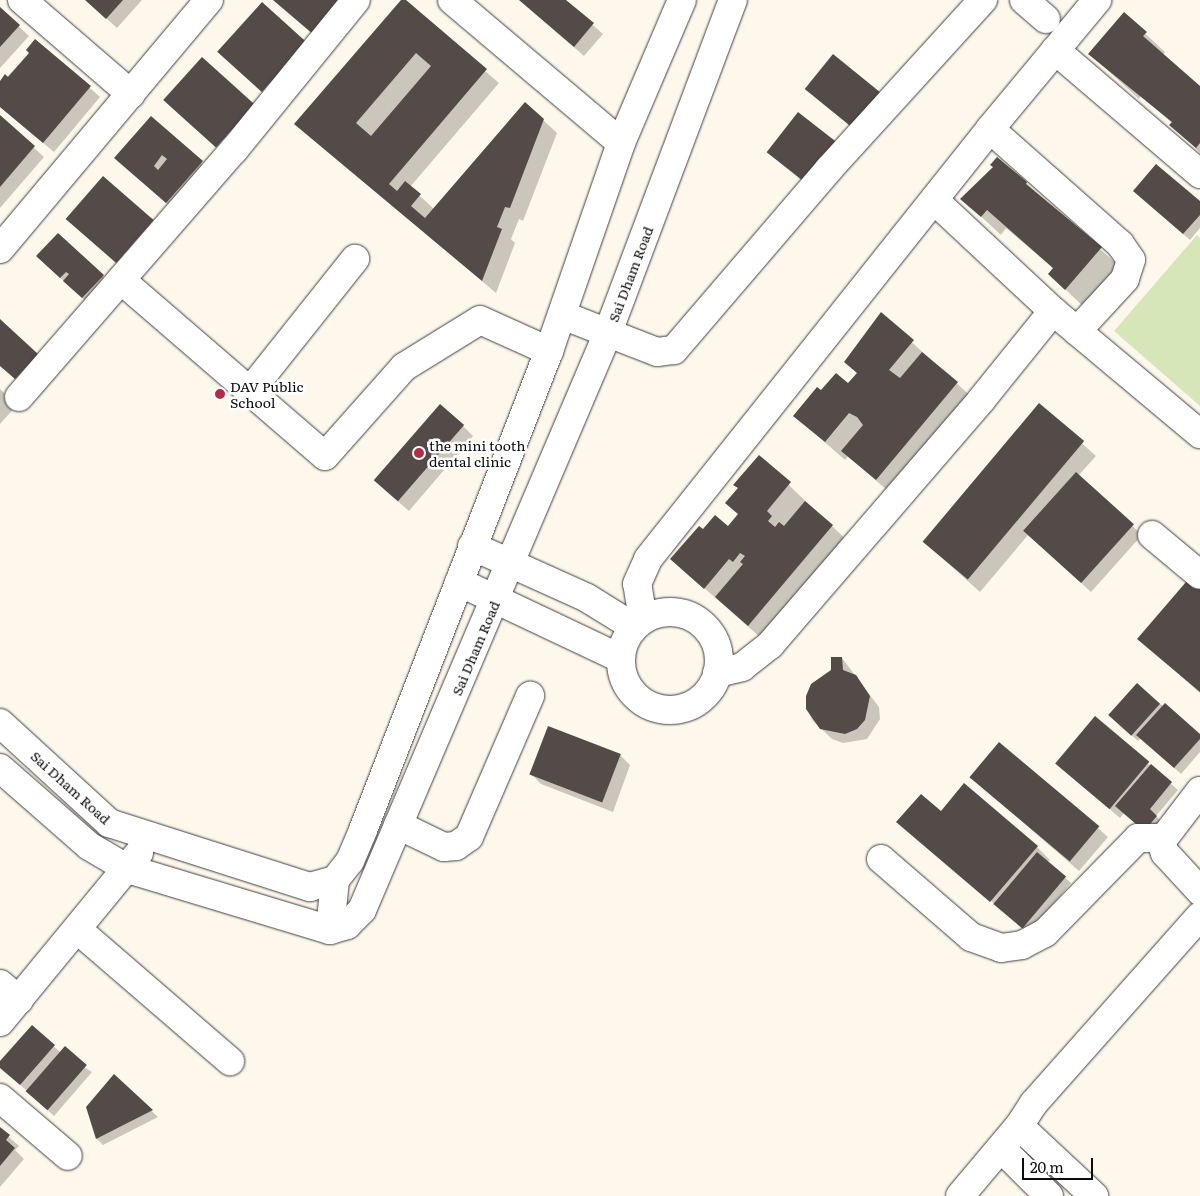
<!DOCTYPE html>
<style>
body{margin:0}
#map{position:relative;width:1200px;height:1196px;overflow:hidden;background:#fef8ec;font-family:Literata,serif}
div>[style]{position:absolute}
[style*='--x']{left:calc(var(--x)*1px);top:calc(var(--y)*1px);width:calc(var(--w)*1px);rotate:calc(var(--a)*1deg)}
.green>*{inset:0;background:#d6e6b8}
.shadow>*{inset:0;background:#0003;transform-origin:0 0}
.building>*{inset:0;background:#544b49;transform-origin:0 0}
.roads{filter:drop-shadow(0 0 1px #3f3f3f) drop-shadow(0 0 1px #3f3f3f)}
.minor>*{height:28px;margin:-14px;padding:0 14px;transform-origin:14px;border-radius:14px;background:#fff}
.minor>.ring{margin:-14px;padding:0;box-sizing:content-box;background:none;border:28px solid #fff;border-radius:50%}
.dots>*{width:14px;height:14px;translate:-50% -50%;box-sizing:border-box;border:2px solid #fff;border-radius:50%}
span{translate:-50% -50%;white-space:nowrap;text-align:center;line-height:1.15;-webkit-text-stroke:5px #fff;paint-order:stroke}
.street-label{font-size:14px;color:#0c0c0c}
.poi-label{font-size:14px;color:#0c0c0c}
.left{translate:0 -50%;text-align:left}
.scale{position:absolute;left:1022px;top:1158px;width:71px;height:22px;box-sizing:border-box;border:2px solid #0c0c0c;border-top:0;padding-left:6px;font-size:15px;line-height:18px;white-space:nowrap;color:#0c0c0c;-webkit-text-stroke:4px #fff;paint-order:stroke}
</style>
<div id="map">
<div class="green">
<div style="clip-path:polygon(1197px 235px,1200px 238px,1200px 406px,1114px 331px)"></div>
</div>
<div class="shadow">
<div style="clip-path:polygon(86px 0,142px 0,117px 28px)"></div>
<div style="clip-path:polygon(402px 0,499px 83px,410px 187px,434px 209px,543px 120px,557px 133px,523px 221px,519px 219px,511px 239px,515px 243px,496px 293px,296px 124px)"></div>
<div style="clip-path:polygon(519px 0,564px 0,603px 34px,584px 56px)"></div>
<div style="clip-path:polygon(0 9px,29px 36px,0 68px)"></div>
<div style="clip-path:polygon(1124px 14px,1165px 52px,1163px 55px,1200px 88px,1200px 153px,1172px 123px,1141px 96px,1139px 99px,1090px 54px)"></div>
<div style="clip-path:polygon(36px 40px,100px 97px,54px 152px,0 107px,0 84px,30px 53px)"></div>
<div style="clip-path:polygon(798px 114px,817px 194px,768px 152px)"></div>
<div style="clip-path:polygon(0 117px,44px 157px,0 208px)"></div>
<div style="left:151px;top:118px;width:81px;height:53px;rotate:42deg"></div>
<div style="clip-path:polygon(103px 178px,163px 230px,128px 272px,78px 229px)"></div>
<div style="clip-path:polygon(1026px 183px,1120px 267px,1085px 308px,1049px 274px,1054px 269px,1006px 228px,1001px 235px,962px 199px)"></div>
<div style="clip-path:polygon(1141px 197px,1200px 203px,1200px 228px,1190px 240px)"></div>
<div style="clip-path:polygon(44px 263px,103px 276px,109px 282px,89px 304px)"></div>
<div style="clip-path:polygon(881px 314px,976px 401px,896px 498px,848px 456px,845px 460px,795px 416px,821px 392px,848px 385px,858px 374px,846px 362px)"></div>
<div style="clip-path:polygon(0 321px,44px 361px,22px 385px,0 365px)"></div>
<div style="clip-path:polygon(0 389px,17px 405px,0 424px)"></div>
<div style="clip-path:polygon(1039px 405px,1096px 456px,1078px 476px,1142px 535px,1091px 592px,1028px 535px,980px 592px,923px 541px)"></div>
<div style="clip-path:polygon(463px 426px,473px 436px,409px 511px,386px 491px)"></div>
<div style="clip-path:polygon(759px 457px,852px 545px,768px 644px,671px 559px,703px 531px,728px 528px,739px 515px,727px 503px)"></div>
<div style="clip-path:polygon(1200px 584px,1200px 693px,1139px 639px)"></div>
<div style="clip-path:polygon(842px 658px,879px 707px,880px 719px,867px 739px,843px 743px,832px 739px,812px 720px,807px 708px)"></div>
<div style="clip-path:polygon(1137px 685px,1200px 736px,1200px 752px,1181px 774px,1141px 738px,1138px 741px,1116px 721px)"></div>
<div style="clip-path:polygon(1095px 717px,1178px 790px,1156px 816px,1163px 823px,1152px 836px,1124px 813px,1120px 818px,1067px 772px)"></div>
<div style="clip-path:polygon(620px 755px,630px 765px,613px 812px,541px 784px,531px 774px)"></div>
<div style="clip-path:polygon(971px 777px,1098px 828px,1108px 837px,1079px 871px)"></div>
<div style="clip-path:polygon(941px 813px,1037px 847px,1050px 860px,1048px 862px,1071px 883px,1029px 933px,898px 822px)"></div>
<div style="clip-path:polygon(32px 1027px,60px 1052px,92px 1072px,54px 1116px,0 1066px)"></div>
<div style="clip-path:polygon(114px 1076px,158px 1117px,103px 1145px,97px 1139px,87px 1107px)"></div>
<div style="clip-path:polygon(0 1129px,19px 1146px,15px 1150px,24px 1159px,0 1187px)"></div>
</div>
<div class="building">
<div style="clip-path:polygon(85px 0,123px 0,106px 19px)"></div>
<div style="clip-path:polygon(273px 0,344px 0,314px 35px)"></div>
<div style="clip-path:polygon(evenodd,401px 0,406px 0,487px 69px,389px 184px,397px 191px,405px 181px,421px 194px,411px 206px,425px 218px,525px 102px,544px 119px,510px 208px,505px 207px,497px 227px,502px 229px,482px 281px,294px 124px,401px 0,416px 53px,431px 66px,371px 136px,356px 123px,416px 53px)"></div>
<div style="clip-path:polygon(519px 0,566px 0,594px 23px,574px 47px)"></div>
<div style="left:262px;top:2px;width:60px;height:67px;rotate:42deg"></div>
<div style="clip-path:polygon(0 7px,20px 25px,0 47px)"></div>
<div style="clip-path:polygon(1124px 12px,1147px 32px,1143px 36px,1200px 86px,1200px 143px,1196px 148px,1169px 125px,1172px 122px,1088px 54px)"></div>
<div style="clip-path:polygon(35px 39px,91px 86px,43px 143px,0 107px,0 81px,5px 74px,8px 77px,29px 53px,26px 50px)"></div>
<div style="left:833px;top:54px;width:65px;height:45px;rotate:39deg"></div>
<div style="left:202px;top:57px;width:71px;height:58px;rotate:42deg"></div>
<div style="left:798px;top:112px;width:52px;height:51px;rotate:38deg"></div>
<div style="clip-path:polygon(0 115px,35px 146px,0 187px)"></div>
<div style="clip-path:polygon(evenodd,151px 116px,203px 161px,166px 203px,114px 158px,151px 116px,162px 155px,167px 159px,158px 170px,154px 166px,162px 155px)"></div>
<div style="clip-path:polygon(997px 157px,1027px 182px,1026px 184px,1102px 247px,1065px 290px,1048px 274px,1053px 268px,987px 210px,981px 217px,960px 199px,993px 167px,990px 165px)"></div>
<div style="clip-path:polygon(1156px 164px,1200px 201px,1200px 215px,1183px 234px,1133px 191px)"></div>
<div style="left:103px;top:176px;width:67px;height:57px;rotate:41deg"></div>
<div style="clip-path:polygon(58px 233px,104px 275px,82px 298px,63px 281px,69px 274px,66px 272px,60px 278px,36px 256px)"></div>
<div style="clip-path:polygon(881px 312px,914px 340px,889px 370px,900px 378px,922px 352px,958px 382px,876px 480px,841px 451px,863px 425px,857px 417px,849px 413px,825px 442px,793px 416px,817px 387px,821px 390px,836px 373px,848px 383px,857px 373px,844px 362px)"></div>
<div style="clip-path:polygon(0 319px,38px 354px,15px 379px,0 366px)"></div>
<div style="left:1039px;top:403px;width:59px;height:181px;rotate:40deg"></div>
<div style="left:440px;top:404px;width:32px;height:101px;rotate:41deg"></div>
<div style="clip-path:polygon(759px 455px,791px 482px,767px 511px,772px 516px,768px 521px,775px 527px,779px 522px,784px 526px,805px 501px,833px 525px,748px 626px,715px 597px,743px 564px,740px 562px,745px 556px,740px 553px,733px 562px,729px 559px,704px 589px,670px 559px,699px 526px,703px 529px,715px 515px,728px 526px,738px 514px,725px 503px,738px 488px,733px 485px)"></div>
<div style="left:1076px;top:472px;width:78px;height:79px;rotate:42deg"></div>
<div style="clip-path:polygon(1192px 575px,1200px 583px,1200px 692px,1137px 639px)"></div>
<div style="clip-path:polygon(831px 657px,842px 657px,843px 670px,856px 675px,870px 696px,865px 720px,857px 729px,845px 734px,820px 729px,806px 709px,806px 696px,811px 684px,831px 670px)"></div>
<div style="left:1137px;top:683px;width:31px;height:43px;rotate:42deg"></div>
<div style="clip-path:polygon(1165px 703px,1200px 734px,1200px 739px,1174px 768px,1136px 735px)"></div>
<div style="left:1095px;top:716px;width:71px;height:62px;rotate:40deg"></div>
<div style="left:548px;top:726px;width:78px;height:52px;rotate:21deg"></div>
<div style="left:999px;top:742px;width:131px;height:46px;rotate:40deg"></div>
<div style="clip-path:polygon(1151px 764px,1172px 782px,1150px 809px,1157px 816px,1144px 831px,1115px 806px)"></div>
<div style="clip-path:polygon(964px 783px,1038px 846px,990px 902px,896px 822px,921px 794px,941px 811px)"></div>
<div style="left:1037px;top:852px;width:38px;height:68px;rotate:40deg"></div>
<div style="clip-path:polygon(32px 1025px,55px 1045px,20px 1085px,0 1068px,0 1061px)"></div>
<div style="left:65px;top:1046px;width:29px;height:60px;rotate:41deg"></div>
<div style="clip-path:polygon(114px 1074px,153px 1110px,96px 1139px,86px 1107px)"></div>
<div style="clip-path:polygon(0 1127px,10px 1135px,6px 1140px,15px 1148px,0 1166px)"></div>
</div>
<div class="roads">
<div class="minor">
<div style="--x:22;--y:0;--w:144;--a:40.8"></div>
<div style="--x:452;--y:0;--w:221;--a:40.2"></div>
<div style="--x:1024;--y:0;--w:29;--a:41"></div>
<div style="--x:1055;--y:50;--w:191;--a:40.5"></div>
<div style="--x:990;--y:129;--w:174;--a:41.5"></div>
<div style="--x:1120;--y:244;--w:19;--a:55"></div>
<div style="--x:1131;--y:260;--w:20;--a:108"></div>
<div style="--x:1125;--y:279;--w:71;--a:132.7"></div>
<div style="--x:934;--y:200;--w:163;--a:43"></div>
<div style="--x:1053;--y:311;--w:192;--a:39.9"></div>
<div style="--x:0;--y:249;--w:325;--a:-50"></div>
<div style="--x:121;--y:280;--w:269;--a:40.8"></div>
<div style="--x:325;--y:456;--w:119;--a:-48.4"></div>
<div style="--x:404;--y:367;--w:89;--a:-31.7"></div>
<div style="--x:480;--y:320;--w:76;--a:24.2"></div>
<div style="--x:562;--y:315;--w:102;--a:21.3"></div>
<div style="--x:657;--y:352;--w:17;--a:-7"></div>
<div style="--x:674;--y:350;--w:238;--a:-49.4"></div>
<div style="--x:829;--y:169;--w:229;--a:-47.7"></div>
<div style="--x:250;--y:391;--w:169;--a:-51.5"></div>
<div style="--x:19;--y:397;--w:327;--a:-49"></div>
<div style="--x:234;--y:150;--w:193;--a:-50.9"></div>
<div style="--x:1152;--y:535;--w:62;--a:39.8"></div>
<div style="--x:472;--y:546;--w:126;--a:24.3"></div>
<div style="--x:587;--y:598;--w:55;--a:31.7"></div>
<div style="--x:459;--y:582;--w:178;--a:25.3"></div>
<div class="ring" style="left:621px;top:612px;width:70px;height:70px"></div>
<div style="--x:643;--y:620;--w:36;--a:-99"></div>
<div style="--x:637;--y:584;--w:27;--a:-66"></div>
<div style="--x:648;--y:559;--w:549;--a:-51.5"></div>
<div style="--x:990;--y:129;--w:168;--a:-50.3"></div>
<div style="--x:717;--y:673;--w:26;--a:-13"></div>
<div style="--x:742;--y:667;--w:36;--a:-38"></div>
<div style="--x:770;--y:645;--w:325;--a:-49.2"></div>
<div style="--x:982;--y:399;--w:113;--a:-51.1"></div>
<div style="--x:0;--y:723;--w:148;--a:42.5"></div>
<div style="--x:109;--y:823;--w:211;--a:17.7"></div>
<div style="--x:310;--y:887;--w:26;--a:-16"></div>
<div style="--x:335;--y:880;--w:24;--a:-52"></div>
<div style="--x:350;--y:861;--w:34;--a:-67"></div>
<div style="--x:363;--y:830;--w:514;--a:-68.78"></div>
<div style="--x:549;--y:351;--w:220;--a:-70.9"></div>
<div style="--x:621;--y:143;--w:155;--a:-66.9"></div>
<div style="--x:0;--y:768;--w:118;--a:41.2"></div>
<div style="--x:89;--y:846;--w:45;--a:30.5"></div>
<div style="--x:128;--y:869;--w:211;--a:16.8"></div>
<div style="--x:330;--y:930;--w:18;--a:-16"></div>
<div style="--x:347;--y:925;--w:21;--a:-45"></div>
<div style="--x:362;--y:910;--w:625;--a:-66.92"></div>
<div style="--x:607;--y:335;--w:358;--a:-69.4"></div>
<div style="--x:1200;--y:791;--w:64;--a:127.4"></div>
<div style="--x:1161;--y:842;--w:12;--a:70"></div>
<div style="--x:1165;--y:853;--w:52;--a:47.4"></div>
<div style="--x:398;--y:825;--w:51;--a:25.6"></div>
<div style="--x:444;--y:847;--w:12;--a:-5"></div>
<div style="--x:456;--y:846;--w:16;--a:-35"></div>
<div style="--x:469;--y:837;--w:154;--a:-66.6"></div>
<div style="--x:881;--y:859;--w:119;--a:40.9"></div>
<div style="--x:971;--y:937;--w:32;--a:20"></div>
<div style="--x:1001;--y:948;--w:21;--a:-8"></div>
<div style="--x:1022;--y:945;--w:26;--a:-28"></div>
<div style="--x:1045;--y:933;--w:133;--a:-45.6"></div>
<div style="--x:1138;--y:838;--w:25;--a:0"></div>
<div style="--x:78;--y:930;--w:201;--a:40.8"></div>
<div style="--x:330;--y:930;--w:50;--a:-84.3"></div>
<div style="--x:0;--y:984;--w:25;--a:40"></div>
<div style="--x:0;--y:1022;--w:219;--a:-50.6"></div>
<div style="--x:0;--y:1098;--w:89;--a:40.5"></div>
<div style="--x:1019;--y:1126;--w:103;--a:43"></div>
<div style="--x:1001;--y:1148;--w:68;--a:45"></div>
<div style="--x:960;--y:1196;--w:92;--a:-49.9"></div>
<div style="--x:1019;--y:1126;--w:27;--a:-57"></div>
<div style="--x:1034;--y:1103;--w:250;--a:-48.4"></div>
</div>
</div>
<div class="dots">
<div style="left:220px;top:394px;background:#b32c46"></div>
<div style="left:419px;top:453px;background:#b32c46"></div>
</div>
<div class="street-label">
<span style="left:630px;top:274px;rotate:-69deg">Sai Dham Road</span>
<span style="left:475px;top:648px;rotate:-67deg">Sai Dham Road</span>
<span style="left:71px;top:787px;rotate:42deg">Sai Dham Road</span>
</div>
<div class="poi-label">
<span class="left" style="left:230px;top:394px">DAV Public<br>School</span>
<span class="left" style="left:429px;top:453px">the mini tooth<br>dental clinic</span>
</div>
<div class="scale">20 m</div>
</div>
